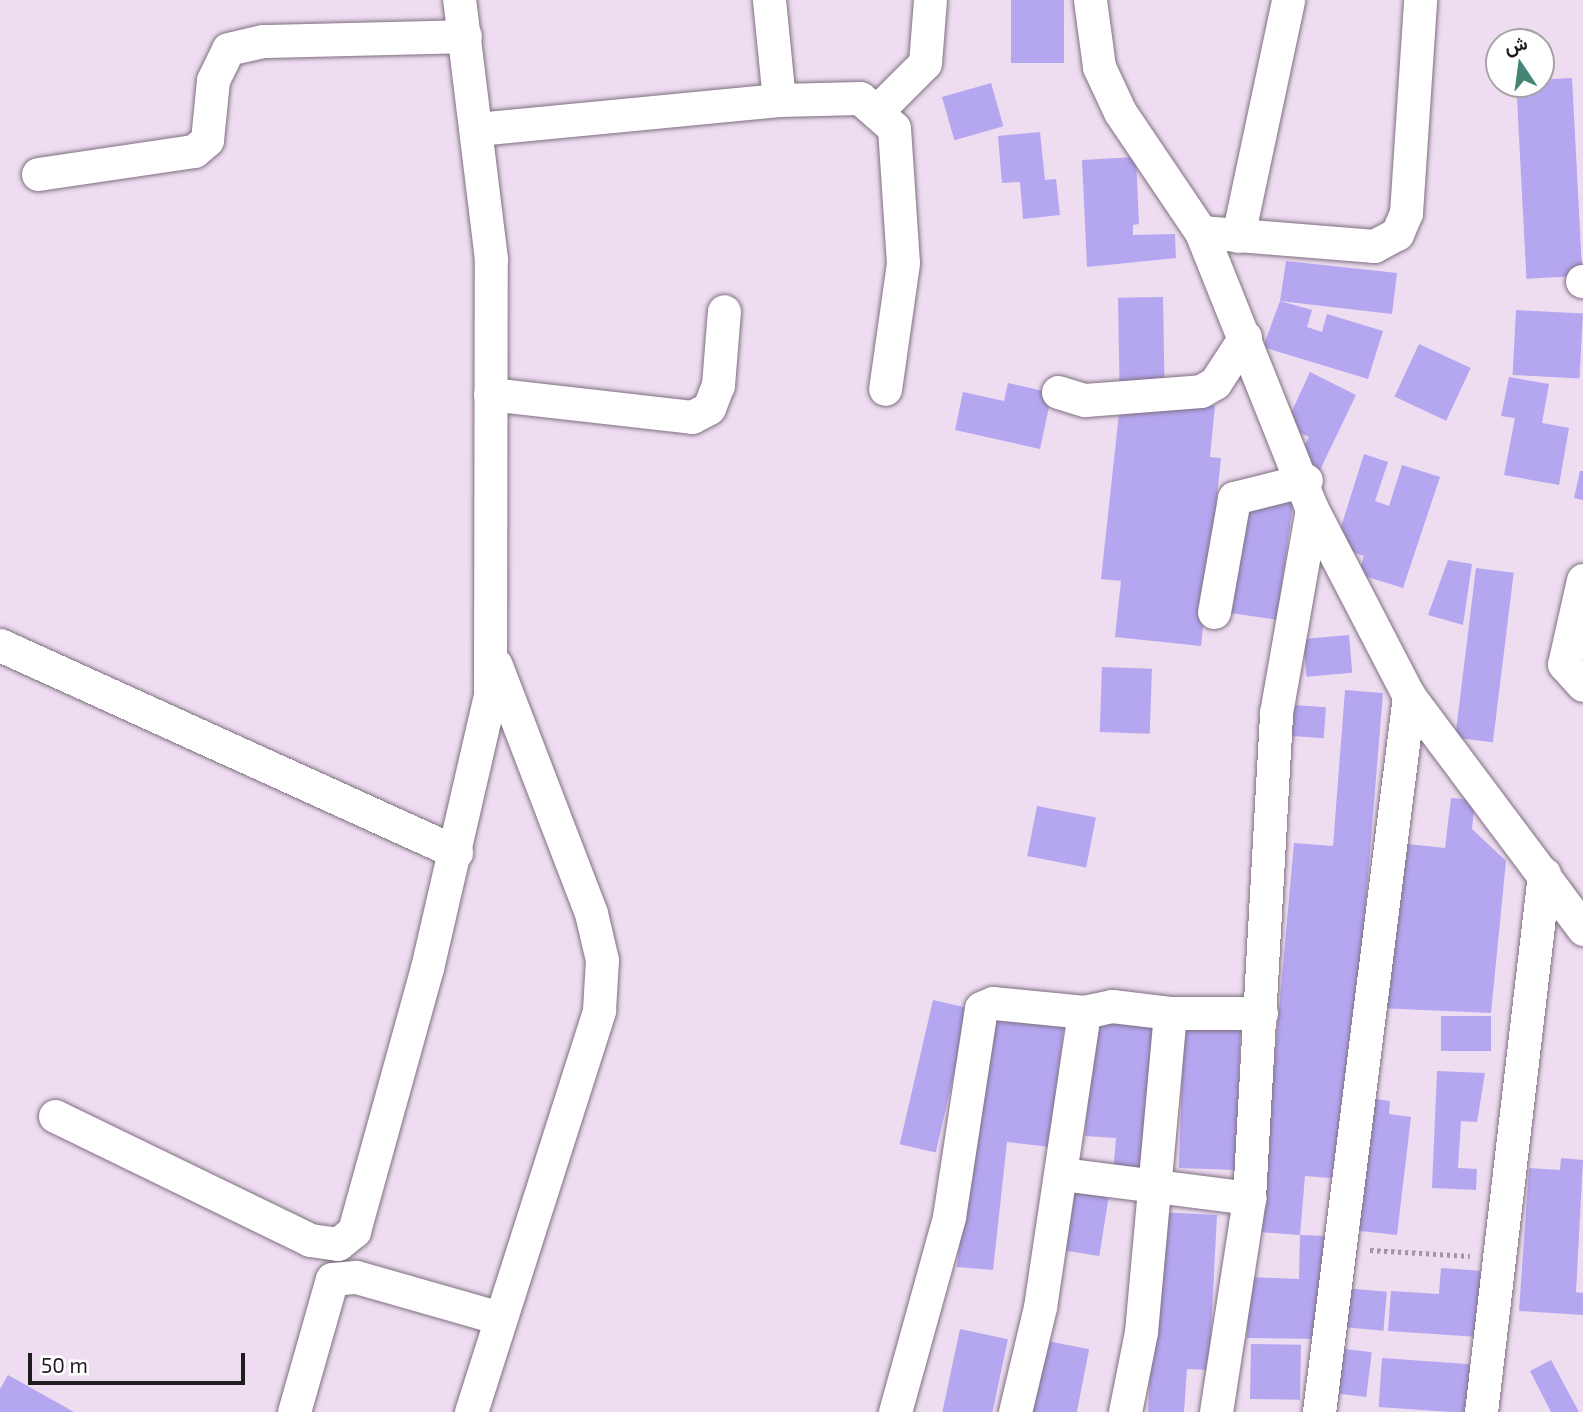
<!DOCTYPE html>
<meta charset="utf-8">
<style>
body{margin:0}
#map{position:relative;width:1583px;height:1412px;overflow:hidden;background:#eedcf0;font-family:"Exo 2",Vazirmatn,sans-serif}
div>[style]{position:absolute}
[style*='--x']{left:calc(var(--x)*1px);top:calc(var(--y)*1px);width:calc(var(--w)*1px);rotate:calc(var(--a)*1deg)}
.building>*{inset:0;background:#b5a6f0;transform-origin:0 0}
.path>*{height:4.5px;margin-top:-2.25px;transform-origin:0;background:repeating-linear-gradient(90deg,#a395a5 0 3.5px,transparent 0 7px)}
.roads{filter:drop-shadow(0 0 2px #7f6f81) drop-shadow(0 0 2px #7f6f81)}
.minor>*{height:33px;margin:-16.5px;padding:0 16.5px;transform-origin:16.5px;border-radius:16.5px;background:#fff}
span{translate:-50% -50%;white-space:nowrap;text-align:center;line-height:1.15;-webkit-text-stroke:6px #fff;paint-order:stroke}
.north{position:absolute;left:1485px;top:28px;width:70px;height:70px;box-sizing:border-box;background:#fff;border:2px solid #a6a3a6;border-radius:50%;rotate:347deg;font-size:19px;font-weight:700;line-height:28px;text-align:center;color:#201a21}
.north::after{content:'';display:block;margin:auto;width:24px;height:32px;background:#448575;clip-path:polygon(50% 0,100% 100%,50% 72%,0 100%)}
.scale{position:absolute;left:28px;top:1353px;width:217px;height:32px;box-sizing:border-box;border:4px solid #201a21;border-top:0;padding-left:9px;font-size:21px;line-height:24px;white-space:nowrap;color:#201a21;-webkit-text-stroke:5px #fff;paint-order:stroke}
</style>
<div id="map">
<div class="building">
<div style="left:1011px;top:0;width:53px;height:63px"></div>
<div style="left:1572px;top:78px;width:198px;height:56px;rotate:87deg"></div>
<div style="left:991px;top:83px;width:45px;height:51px;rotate:74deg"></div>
<div style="clip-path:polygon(1040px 132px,1045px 180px,1056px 179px,1060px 215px,1023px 219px,1020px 182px,1002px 183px,998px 136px)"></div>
<div style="clip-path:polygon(1136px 157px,1139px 224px,1133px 225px,1133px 235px,1175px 234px,1176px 258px,1087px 267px,1082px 160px)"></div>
<div style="clip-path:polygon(1286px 261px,1397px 273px,1392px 314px,1280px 301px,1312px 310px,1307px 327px,1322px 332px,1327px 314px,1383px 331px,1368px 379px,1263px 347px,1280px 301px)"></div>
<div style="left:1163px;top:297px;width:89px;height:45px;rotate:89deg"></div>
<div style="left:1516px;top:310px;width:67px;height:65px;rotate:3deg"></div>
<div style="left:1419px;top:344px;width:57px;height:58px;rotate:25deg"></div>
<div style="clip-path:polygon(1310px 372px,1356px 395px,1320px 470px,1297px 460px,1309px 437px,1285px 426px)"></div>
<div style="clip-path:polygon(1509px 377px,1549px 384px,1542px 423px,1569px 428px,1559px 485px,1504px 475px,1515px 418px,1501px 416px)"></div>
<div style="clip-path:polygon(1008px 383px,1052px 393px,1040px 449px,955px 430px,963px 392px,1004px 401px)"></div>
<div style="clip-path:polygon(1154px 399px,1215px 406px,1210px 457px,1221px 458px,1201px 646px,1115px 637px,1121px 581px,1101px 579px,1120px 404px)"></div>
<div style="clip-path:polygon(1364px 454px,1388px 462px,1375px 501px,1389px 506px,1402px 465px,1440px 477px,1403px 588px,1358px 574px,1364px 556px,1335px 546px)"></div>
<div style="clip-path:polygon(1580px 471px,1583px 471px,1583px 500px,1574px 498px)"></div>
<div style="left:1245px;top:494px;width:49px;height:120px;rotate:8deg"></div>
<div style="clip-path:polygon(1448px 560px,1472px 564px,1463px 625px,1428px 615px)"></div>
<div style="left:1476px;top:568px;width:38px;height:171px;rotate:7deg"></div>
<div style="left:1349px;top:635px;width:38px;height:46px;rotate:85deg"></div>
<div style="left:1102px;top:667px;width:50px;height:65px;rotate:2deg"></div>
<div style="clip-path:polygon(1345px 690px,1383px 693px,1343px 1179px,1305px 1176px,1300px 1235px,1259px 1232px,1294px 843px,1333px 846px)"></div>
<div style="left:1294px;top:705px;width:32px;height:31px;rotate:4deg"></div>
<div style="clip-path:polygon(1451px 798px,1475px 800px,1472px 829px,1506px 861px,1491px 1013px,1378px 1008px,1398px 843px,1445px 848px)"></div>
<div style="left:1037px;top:806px;width:60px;height:51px;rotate:11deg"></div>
<div style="left:933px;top:1000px;width:37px;height:148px;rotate:13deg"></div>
<div style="clip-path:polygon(986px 1008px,1065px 1015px,1050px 1147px,1007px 1142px,993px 1270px,957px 1267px)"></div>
<div style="clip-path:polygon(1095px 1015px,1158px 1018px,1140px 1175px,1113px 1173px,1116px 1138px,1085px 1136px)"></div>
<div style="left:1441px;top:1016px;width:50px;height:35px"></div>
<div style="left:1184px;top:1020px;width:57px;height:148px;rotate:2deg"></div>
<div style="clip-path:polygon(1437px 1071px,1485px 1073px,1477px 1122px,1461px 1121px,1458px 1168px,1477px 1169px,1476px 1190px,1432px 1188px)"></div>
<div style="clip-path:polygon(1367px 1098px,1390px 1101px,1389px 1114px,1411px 1117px,1397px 1235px,1351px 1230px)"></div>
<div style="clip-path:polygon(1561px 1158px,1583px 1160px,1576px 1292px,1583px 1293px,1583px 1315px,1519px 1311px,1529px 1168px,1560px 1170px)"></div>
<div style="left:1072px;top:1192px;width:37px;height:59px;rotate:9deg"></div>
<div style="clip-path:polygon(1158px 1212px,1217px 1215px,1209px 1370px,1187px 1369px,1184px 1412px,1148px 1412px)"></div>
<div style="clip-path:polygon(1300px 1235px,1328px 1236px,1321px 1339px,1247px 1338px,1249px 1277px,1299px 1279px)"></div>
<div style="clip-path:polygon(1441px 1268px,1483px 1271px,1479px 1337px,1388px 1331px,1391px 1291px,1439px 1294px)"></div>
<div style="left:1343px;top:1288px;width:44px;height:39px;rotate:5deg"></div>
<div style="left:960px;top:1329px;width:49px;height:85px;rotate:12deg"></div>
<div style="left:1042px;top:1340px;width:48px;height:73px;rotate:11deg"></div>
<div style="left:1251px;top:1344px;width:50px;height:55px;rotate:1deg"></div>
<div style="left:1337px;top:1348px;width:35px;height:45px;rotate:7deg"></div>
<div style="left:1382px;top:1358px;width:89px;height:49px;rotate:4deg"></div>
<div style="clip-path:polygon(1551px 1360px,1579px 1412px,1551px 1412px,1530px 1371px)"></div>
<div style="clip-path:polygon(8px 1375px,74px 1412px,0 1412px,0 1389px)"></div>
</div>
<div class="path">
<div style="--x:1370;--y:1250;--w:100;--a:3.4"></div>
</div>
<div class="roads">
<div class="minor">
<div style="--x:769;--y:0;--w:100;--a:84.3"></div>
<div style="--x:1090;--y:0;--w:68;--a:82.3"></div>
<div style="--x:1099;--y:67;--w:50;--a:65"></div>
<div style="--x:1120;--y:112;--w:145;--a:56"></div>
<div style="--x:1201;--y:232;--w:298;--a:68.2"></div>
<div style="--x:1312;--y:509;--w:211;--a:62.6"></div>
<div style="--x:1409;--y:696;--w:291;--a:53.2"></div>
<div style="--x:878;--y:110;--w:66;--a:-45"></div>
<div style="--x:925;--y:63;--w:63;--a:-85.5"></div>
<div style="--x:477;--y:129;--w:303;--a:-5.5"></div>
<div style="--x:779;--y:100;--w:81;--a:-1.4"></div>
<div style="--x:860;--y:98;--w:45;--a:41.4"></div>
<div style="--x:894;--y:128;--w:135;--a:86.2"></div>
<div style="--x:903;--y:263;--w:127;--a:98.1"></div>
<div style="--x:38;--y:174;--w:158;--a:-8.4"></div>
<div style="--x:194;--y:151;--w:17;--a:-40"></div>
<div style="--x:207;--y:140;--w:60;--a:-84.3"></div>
<div style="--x:213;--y:80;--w:34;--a:-64"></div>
<div style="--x:228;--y:49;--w:36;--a:-13"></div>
<div style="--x:263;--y:41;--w:202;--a:-1.4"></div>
<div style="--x:1201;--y:232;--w:174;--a:4.6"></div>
<div style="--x:1374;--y:246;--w:26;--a:-28"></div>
<div style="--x:1397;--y:234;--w:23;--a:-67"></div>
<div style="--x:1406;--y:213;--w:213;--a:-86.2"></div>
<div style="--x:1238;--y:236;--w:241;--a:-78"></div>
<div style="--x:1582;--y:281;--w:1;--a:0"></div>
<div style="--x:1058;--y:392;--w:28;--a:17"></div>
<div style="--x:1085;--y:400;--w:116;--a:-4.4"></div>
<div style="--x:1201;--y:391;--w:16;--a:-30"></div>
<div style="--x:1215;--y:383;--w:55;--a:-56.9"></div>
<div style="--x:490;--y:394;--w:203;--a:6.5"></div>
<div style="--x:692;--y:417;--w:19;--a:-28"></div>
<div style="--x:709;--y:408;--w:25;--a:-69"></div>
<div style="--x:718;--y:385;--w:74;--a:-85.4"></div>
<div style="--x:1583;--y:580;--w:86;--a:102.7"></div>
<div style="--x:1564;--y:664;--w:28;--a:48"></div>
<div style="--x:1214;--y:612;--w:116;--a:-80"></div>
<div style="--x:1234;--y:498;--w:74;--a:-14"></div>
<div style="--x:0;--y:645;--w:501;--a:24.42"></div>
<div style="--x:55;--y:1116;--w:284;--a:25.9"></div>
<div style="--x:310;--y:1240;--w:28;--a:8"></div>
<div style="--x:338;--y:1244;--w:21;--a:-39"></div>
<div style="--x:354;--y:1231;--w:273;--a:-74.5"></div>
<div style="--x:427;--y:968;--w:279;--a:-77"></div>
<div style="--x:490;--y:696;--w:437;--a:-89.9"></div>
<div style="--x:491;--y:259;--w:261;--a:-97"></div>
<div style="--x:1062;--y:1174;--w:189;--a:7.3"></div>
<div style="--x:294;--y:1412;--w:138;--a:-74.1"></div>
<div style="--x:332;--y:1279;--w:24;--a:-5"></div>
<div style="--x:356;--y:1277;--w:150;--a:15.9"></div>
<div style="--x:471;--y:1412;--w:422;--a:-72.3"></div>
<div style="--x:599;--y:1010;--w:50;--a:-86.6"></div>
<div style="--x:602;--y:960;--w:48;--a:-103.2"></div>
<div style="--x:591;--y:913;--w:266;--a:-111"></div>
<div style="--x:895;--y:1412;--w:202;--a:-74.5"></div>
<div style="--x:949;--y:1217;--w:211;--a:-81.3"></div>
<div style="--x:981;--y:1008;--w:13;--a:-23"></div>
<div style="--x:993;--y:1003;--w:91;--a:5.6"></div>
<div style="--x:1015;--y:1412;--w:108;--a:-76.6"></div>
<div style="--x:1040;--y:1307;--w:298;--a:-81.5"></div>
<div style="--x:1084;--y:1012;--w:29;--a:-12"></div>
<div style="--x:1112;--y:1006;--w:58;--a:6.9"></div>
<div style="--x:1170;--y:1013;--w:91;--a:0"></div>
<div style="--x:1125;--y:1412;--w:82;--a:-78.7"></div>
<div style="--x:1141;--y:1332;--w:320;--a:-84.8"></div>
<div style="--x:1216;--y:1412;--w:217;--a:-81.2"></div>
<div style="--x:1249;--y:1198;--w:486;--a:-86.8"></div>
<div style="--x:1276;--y:713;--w:207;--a:-80"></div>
<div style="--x:1319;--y:1412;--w:722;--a:-82.84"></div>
<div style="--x:1481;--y:1412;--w:542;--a:-83.32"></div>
</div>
</div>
<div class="north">ش</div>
<div class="scale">50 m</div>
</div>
